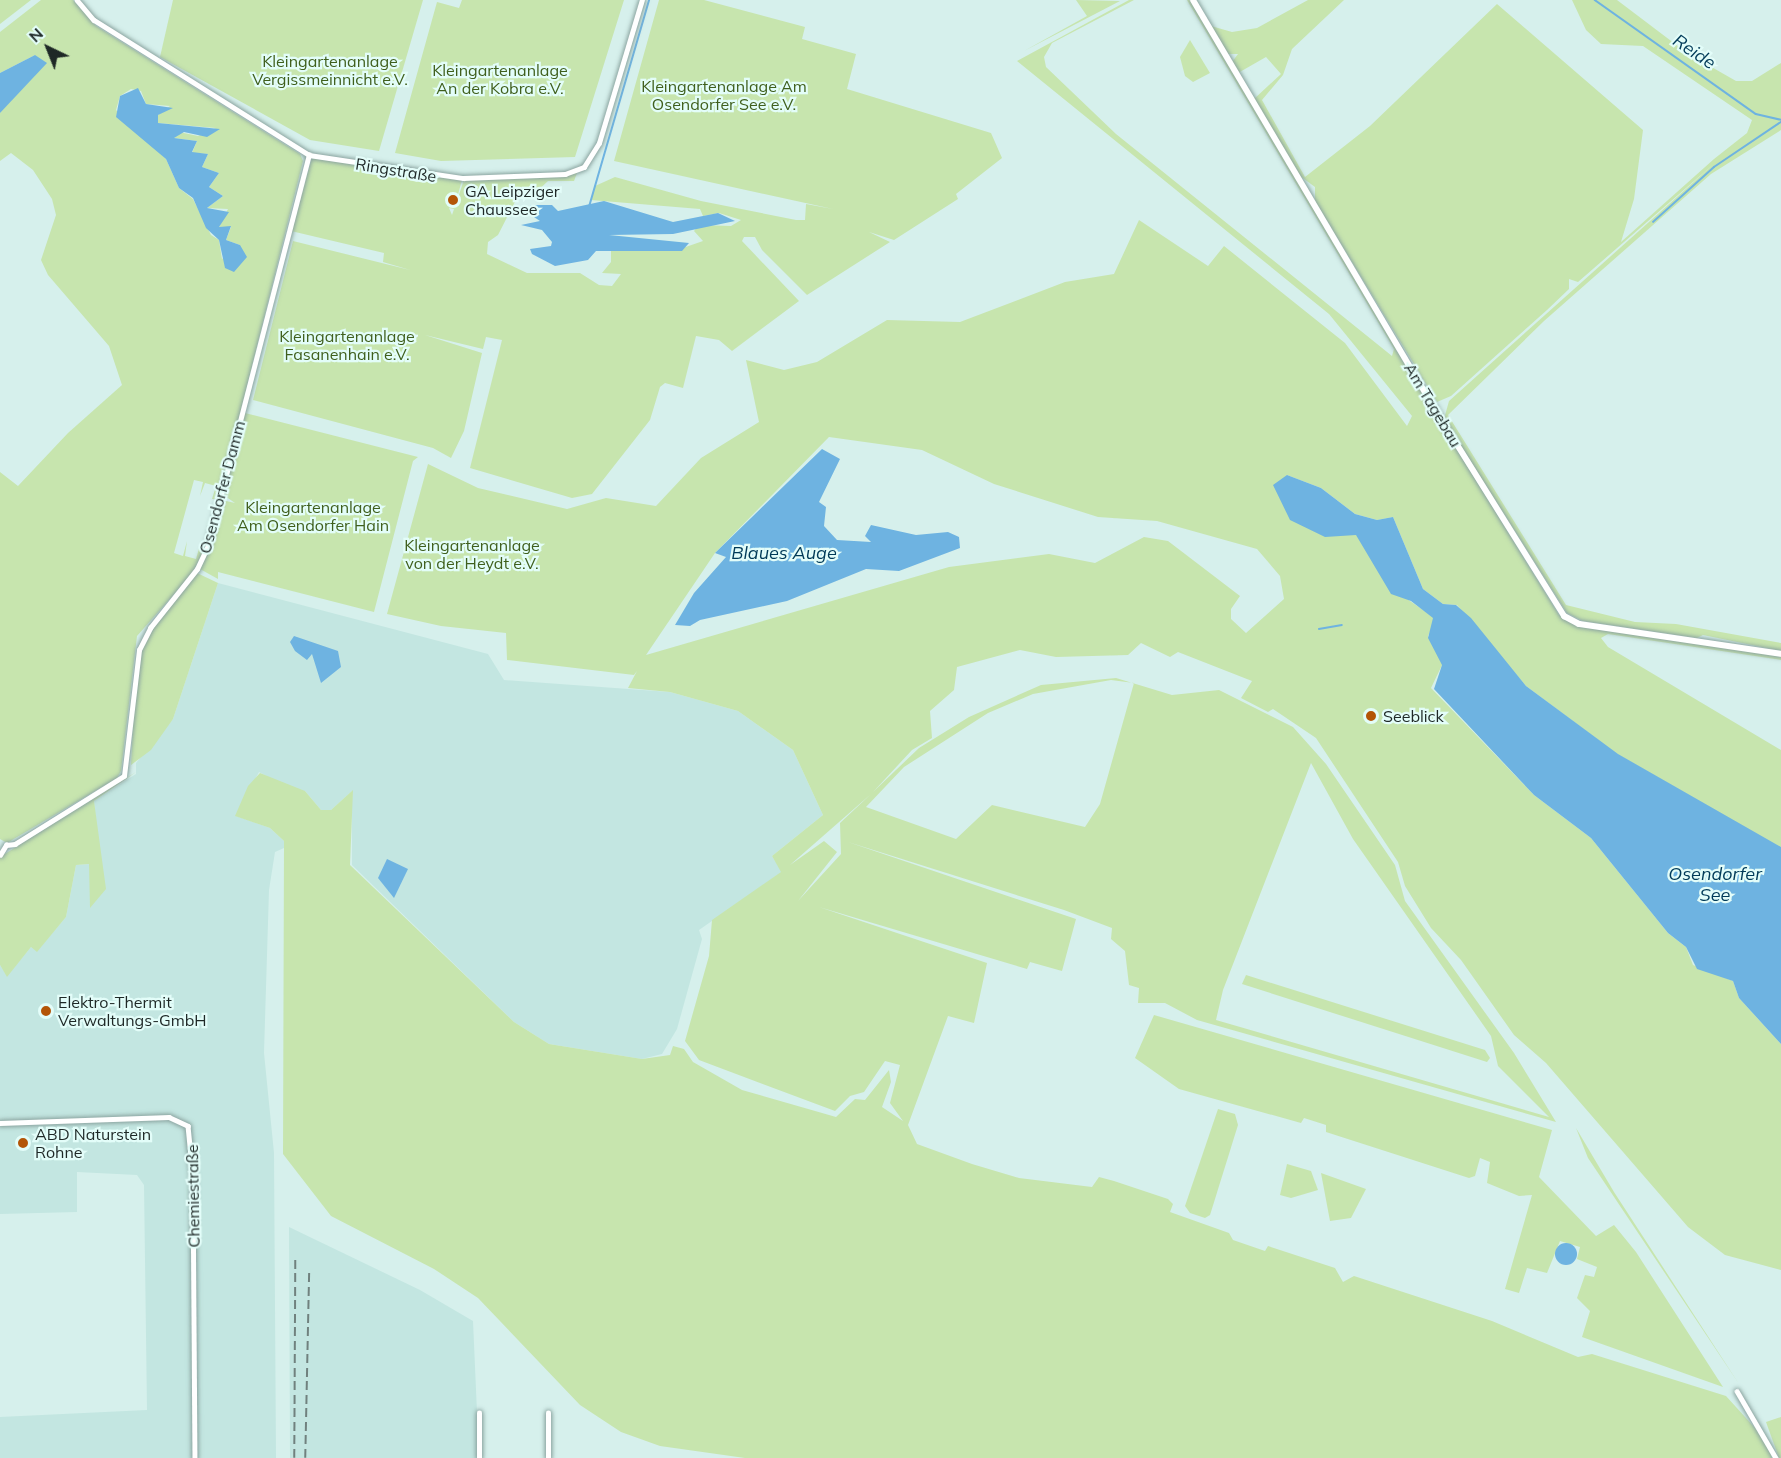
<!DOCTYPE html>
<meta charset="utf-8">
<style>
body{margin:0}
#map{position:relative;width:1781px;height:1458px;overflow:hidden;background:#d6f0ec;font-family:Mulish,sans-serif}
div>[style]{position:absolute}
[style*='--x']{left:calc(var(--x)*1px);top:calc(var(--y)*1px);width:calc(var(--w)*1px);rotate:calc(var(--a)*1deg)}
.built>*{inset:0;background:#c3e6e1}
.green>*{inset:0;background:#c7e5ae}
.water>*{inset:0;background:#6eb3e1}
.round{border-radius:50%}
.stream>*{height:1.5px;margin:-0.75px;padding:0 0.75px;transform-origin:0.75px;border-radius:0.75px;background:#6eb3e1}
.roads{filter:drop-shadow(0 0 2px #8ba4a0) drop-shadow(0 0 2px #8ba4a0)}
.minor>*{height:4.5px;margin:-2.25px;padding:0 2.25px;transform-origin:2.25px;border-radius:2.25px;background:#fff}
.tertiary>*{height:6px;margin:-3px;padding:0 3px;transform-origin:3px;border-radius:3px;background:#fff}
.rail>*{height:1.5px;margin-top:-0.75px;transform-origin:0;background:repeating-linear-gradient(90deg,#70817e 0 9px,transparent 0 13.5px)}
.dots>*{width:16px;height:16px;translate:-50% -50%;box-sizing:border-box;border:3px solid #e3fdf9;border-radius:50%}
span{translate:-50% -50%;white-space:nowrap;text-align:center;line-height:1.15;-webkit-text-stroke:4.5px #e3fdf9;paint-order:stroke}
.park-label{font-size:16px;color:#3f5f1c}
.street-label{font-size:16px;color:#1e2826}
.poi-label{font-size:16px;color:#1e2826}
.left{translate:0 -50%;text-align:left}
.water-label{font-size:18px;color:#003a58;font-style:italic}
.north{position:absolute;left:18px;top:18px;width:60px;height:60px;-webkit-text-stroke:4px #e3fdf9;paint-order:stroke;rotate:317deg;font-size:16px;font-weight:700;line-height:24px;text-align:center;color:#1e2826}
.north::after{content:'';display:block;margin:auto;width:21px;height:27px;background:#1e2826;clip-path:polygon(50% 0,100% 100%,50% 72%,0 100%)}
</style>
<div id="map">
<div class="built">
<div style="clip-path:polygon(218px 583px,488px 654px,504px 680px,670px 692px,738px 711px,793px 750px,823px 815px,772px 856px,782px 872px,699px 930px,702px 939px,677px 1029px,662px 1054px,642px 1059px,549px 1044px,514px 1022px,352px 865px,352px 791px,331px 810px,321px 810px,305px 791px,298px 793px,259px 772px,236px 816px,270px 828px,284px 841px,284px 848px,275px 852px,269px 890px,264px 1053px,274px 1153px,276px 1458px,0 1458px,0 1417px,147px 1410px,144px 1185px,137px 1175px,77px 1172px,77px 1212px,0 1214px,0 965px,7px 976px,31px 947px,37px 951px,66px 917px,76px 865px,90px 864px,101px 885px,94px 801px,136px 774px,136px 763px,173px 719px)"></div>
<div style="clip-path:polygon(289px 1227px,420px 1290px,473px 1321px,479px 1458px,290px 1458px)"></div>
</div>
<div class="green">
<div style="clip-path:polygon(0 0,31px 0,0 24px)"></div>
<div style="clip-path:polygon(evenodd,41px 0,73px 0,96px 26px,300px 154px,303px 161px,219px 499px,212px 499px,216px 486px,205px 483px,200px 496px,203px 482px,194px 480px,174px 553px,183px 556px,187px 541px,185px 556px,196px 559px,200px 545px,204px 551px,191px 575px,137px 636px,121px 771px,117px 778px,7px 843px,0 839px,0 472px,18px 486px,68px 433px,122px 385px,109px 346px,48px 275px,41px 260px,56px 215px,52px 199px,33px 170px,11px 153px,0 161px,0 113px,35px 55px,0 73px,0 32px,41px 0,131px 89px,141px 91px,146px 104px,170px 106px,158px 115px,158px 123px,216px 128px,198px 136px,179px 132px,174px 138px,197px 141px,192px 153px,208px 154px,202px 167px,219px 173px,209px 187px,223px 196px,207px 208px,228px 209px,219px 227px,231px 227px,226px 240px,240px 245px,222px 259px,219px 240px,211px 235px,193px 199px,179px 188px,166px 159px,116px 110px,120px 96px,131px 89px)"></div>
<div style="clip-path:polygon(173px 0,423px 0,379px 151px,310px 140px,160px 57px)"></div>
<div style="clip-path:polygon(462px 0,624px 0,575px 157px,441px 161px,395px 153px,437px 2px,459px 8px)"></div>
<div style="clip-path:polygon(659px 0,704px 0,805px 27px,802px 39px,856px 54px,847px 89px,991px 133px,1002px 158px,956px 194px,958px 199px,894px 240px,869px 232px,890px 242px,807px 295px,762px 250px,755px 237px,744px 237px,742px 241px,799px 301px,732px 351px,719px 340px,696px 336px,683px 388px,665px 383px,660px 387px,650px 420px,592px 494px,572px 498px,470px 468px,502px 340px,486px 337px,483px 349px,425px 335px,482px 353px,464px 431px,451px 458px,433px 448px,253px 400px,293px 241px,410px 270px,383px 262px,384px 253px,291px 231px,312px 158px,462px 180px,454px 209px,449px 208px,452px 215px,464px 180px,577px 173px,574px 181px,548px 181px,532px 196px,519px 194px,498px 235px,488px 242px,487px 254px,527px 273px,580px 273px,599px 285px,612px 286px,621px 274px,602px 273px,611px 262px,611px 250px,680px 249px,703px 241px,694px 231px,699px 225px,731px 226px,741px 220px,719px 213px,703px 216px,700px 209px,591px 200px,595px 186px,615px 177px,701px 201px,796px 220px,805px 220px,806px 204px,833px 209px,614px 161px)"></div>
<div style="clip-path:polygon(1076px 0,1120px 1px,1024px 51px,1087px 16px)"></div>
<div style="clip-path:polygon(evenodd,1129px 0,1134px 0,1052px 43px,1044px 57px,1046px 67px,1116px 134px,1392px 356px,1394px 349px,1187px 0,1191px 0,1413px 378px,1559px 615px,1565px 619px,1781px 656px,1781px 660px,1608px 634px,1601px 638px,1608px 647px,1781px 750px,1781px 848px,1617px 754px,1526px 686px,1457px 605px,1443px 604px,1423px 589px,1393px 517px,1377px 520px,1355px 514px,1321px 488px,1287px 475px,1318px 533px,1361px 534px,1387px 585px,1436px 619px,1428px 636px,1444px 661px,1431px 688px,1534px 795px,1591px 838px,1668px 933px,1686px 947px,1693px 965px,1733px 981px,1739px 998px,1781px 1044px,1781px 1270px,1725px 1255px,1688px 1227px,1546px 1063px,1514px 1035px,1461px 960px,1431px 928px,1405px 886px,1398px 862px,1316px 738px,1273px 709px,1268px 712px,1241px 698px,1252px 681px,1178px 652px,1170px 657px,1141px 643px,1128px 655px,1056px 657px,1020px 650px,957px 667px,954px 690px,930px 711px,932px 738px,912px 750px,873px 792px,919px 748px,969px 717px,1041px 685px,1116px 678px,1172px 695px,1219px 690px,1293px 727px,1326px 764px,1395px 865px,1405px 901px,1514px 1053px,1556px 1122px,1197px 1020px,1165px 1003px,1138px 1003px,1139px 988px,1129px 985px,1125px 951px,1111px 939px,1112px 928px,1064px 910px,848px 842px,1076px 919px,1062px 971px,1030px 962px,1027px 969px,819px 907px,987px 963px,974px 1023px,948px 1016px,908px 1125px,917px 1144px,972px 1164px,1019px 1178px,1092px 1187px,1099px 1177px,1114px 1181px,1168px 1199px,1173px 1204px,1170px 1212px,1229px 1233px,1233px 1240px,1265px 1251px,1268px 1246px,1335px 1268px,1343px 1282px,1354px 1276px,1492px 1321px,1578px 1357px,1592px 1354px,1726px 1396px,1765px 1439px,1772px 1458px,745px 1458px,660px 1446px,621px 1432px,580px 1405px,478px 1298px,434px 1269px,331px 1216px,283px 1154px,284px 841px,270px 828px,235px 816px,248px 786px,260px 773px,305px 791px,321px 810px,331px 810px,353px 790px,350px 865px,514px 1022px,549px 1044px,642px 1059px,670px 1055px,673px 1046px,684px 1049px,693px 1062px,742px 1090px,836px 1117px,855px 1099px,865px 1100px,889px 1070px,891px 1082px,882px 1107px,903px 1121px,890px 1103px,900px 1065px,885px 1061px,864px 1092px,850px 1096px,835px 1111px,699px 1060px,685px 1041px,709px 956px,712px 920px,781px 872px,772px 856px,823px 815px,793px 750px,738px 711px,670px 692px,628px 688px,637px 671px,634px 675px,507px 660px,506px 633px,441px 626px,387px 614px,428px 464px,478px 488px,567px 509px,606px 498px,656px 506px,701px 458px,759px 422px,746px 360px,784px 370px,817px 362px,887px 320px,960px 322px,1065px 282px,1114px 274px,1139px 220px,1208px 266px,1224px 246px,1345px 343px,1407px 426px,1412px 416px,1329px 314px,1017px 61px,1129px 0,829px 437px,922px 450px,994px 484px,1098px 517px,1157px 521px,1257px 549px,1280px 576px,1284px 599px,1246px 633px,1231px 619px,1231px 609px,1240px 596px,1168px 541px,1144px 537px,1095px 563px,1049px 554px,949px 567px,646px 655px,715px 553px,829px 437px,1129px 0,1111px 680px,1134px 683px,1100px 804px,1085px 827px,992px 805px,956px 839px,866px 807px,904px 767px,988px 713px,1033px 694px,1111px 680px,1129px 0,1311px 763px,1353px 839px,1491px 1036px,1498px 1066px,1549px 1117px,1216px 1020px,1223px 990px,1311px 763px,1129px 0,871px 794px,840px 823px,841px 854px,798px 901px,837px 852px,824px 841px,790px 865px,871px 794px)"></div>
<div style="clip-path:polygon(1308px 0,1344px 0,1292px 49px,1283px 75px,1262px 100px,1305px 177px,1370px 126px,1497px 4px,1643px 130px,1634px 199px,1621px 242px,1714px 159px,1747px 133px,1752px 120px,1643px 46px,1601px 44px,1586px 30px,1572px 0,1617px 0,1687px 53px,1736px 81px,1752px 81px,1781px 63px,1781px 130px,1711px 174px,1544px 321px,1448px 415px,1566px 605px,1635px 622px,1676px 624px,1781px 643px,1781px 651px,1703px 635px,1697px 638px,1583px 621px,1567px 613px,1444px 419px,1449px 401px,1716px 162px,1578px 282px,1569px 279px,1569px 289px,1547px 310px,1451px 396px,1437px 402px,1315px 201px,1315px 187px,1300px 176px,1254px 99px,1281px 74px,1266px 57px,1238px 73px,1232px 62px,1238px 54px,1227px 54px,1211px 26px,1232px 32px,1257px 28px)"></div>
<div style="clip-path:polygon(1190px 40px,1210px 73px,1193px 82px,1185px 76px,1180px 57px)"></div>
<div style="clip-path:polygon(245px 413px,418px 457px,413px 461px,374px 612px,218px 572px,218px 579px,200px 569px,222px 500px,235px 503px,222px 494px)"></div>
<div style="clip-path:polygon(197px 573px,218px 583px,173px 719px,151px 750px,131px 765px,135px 687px,142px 646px,155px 623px)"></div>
<div style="clip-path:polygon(136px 772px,94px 801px,106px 889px,90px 908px,89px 864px,76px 865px,66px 917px,37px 952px,31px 947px,7px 977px,0 965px,0 857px)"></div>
<div style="clip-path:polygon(1246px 975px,1485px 1050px,1490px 1058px,1487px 1062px,1242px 984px)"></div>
<div style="clip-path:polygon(1154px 1015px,1552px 1130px,1539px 1177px,1596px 1236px,1614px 1225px,1636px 1252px,1723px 1387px,1582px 1337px,1590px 1311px,1577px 1298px,1585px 1275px,1594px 1277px,1597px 1267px,1577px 1259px,1580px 1247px,1560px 1241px,1547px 1273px,1527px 1268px,1519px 1293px,1505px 1289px,1532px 1195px,1519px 1196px,1487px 1183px,1490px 1162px,1480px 1158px,1475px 1176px,1469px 1178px,1326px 1132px,1326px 1125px,1304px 1118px,1301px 1123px,1179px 1089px,1135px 1058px)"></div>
<div style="clip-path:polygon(1218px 1109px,1235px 1114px,1238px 1125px,1210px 1215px,1205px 1218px,1190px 1213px,1185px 1206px)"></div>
<div style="clip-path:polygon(1576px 1128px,1614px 1192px,1739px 1384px,1588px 1158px)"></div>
<div style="clip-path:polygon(1287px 1164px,1311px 1171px,1318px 1190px,1291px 1198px,1280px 1195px)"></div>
<div style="clip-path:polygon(1321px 1173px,1366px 1189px,1351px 1218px,1330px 1221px)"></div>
<div style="clip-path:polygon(1781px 1417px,1781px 1458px,1779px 1458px,1766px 1422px)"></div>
</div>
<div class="water">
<div style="clip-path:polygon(35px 55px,47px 63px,0 113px,0 73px)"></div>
<div style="clip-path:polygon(138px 88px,146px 104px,173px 108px,158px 115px,158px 123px,220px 129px,207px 137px,184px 132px,174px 138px,197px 141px,192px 152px,208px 154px,202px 167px,219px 173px,209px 187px,223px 196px,207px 208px,229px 212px,219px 227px,231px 226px,226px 240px,240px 245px,247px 257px,234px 272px,225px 268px,219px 240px,206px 228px,193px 198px,179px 188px,166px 159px,116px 117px,120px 96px)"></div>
<div style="clip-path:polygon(604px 201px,673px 222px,718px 213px,735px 221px,673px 234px,609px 235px,689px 243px,682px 251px,596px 251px,588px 260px,555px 266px,532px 254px,530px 249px,551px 246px,552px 242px,542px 230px,521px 225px,540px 221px,525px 211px,531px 205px,552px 205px,558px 211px)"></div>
<div style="clip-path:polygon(822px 449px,840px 459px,819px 502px,826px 507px,824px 526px,837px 540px,871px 542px,865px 536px,871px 525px,916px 535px,948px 532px,959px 537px,960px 548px,899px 571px,866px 569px,787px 601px,700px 620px,690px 626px,675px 625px,694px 593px,726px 557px,715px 553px)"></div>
<div style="clip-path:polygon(1287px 475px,1321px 488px,1355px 514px,1377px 520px,1393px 517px,1423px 589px,1443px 604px,1456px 605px,1471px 618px,1526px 686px,1618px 754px,1781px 847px,1781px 1044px,1739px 998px,1733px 981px,1697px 969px,1686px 947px,1668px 933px,1591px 838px,1534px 795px,1434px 689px,1442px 665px,1428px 638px,1433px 618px,1411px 601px,1391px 594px,1356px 535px,1325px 537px,1290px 520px,1273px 485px)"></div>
<div style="clip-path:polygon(294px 636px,338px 651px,341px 667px,321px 683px,312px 654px,307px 660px,295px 651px,290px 642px)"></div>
<div style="clip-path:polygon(387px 859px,408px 869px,394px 898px,378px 878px)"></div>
<div class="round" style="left:1555px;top:1243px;width:22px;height:22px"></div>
</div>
<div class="stream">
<div style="--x:1595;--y:0;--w:197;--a:35.3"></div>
<div style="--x:1756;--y:114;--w:26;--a:13"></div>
<div style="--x:589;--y:207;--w:216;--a:-73.8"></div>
<div style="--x:1653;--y:222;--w:82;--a:-42"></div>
<div style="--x:1714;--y:167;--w:81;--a:-33.9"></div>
<div style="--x:1319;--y:629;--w:23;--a:-10"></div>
</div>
<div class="roads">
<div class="minor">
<div style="--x:77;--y:0;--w:26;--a:50"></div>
<div style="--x:94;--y:20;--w:254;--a:32.1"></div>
<div style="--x:309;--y:155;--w:156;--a:8.5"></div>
<div style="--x:463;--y:178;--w:102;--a:-2.2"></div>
<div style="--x:565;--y:174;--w:20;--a:-20"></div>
<div style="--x:584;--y:167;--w:28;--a:-58"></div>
<div style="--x:599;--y:143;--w:149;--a:-73.3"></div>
<div style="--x:6;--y:845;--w:9;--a:-6"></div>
<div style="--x:15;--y:844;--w:128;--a:-32"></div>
<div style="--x:124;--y:776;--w:127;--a:-83.2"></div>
<div style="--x:139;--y:650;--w:25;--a:-63"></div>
<div style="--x:150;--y:628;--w:75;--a:-51.5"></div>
<div style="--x:197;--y:569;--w:26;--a:-65"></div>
<div style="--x:208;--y:545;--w:403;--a:-75.5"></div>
<div style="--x:0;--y:855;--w:12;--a:-59"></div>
<div style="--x:0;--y:1123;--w:169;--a:-2"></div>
<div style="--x:169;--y:1117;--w:21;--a:25"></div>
<div style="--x:188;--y:1126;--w:50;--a:84.3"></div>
<div style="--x:193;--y:1176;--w:282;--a:89.6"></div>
<div style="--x:1737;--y:1391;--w:78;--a:59.8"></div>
<div style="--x:479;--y:1458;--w:45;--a:-90"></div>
<div style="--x:548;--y:1458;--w:45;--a:-90"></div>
</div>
<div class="tertiary">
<div style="--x:1193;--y:0;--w:477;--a:59.4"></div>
<div style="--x:1436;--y:411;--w:242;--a:58"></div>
<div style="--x:1564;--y:616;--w:17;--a:28"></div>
<div style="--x:1579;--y:624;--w:204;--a:8.4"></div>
</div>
</div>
<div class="rail">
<div style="--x:294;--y:1458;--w:202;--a:-89.7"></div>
<div style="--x:305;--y:1458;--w:187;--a:-88.8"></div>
</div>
<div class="dots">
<div style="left:453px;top:200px;background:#b35507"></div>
<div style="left:1371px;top:716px;background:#b35507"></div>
<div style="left:46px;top:1011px;background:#b35507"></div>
<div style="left:23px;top:1143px;background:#b35507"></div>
</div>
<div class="park-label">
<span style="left:330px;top:70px">Kleingartenanlage<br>Vergissmeinnicht e.V.</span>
<span style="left:500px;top:79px">Kleingartenanlage<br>An der Kobra e.V.</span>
<span style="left:724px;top:95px">Kleingartenanlage Am<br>Osendorfer See e.V.</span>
<span style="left:347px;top:345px">Kleingartenanlage<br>Fasanenhain e.V.</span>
<span style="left:313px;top:516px">Kleingartenanlage<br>Am Osendorfer Hain</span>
<span style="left:472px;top:554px">Kleingartenanlage<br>von der Heydt e.V.</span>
</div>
<div class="street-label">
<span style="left:396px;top:170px;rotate:9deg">Ringstraße</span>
<span style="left:1433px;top:405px;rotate:59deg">Am Tagebau</span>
<span style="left:222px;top:487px;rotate:-75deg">Osendorfer Damm</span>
<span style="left:193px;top:1196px;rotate:-91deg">Chemiestraße</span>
</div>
<div class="poi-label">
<span class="left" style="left:465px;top:200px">GA Leipziger<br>Chaussee</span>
<span class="left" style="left:1383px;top:716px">Seeblick</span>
<span class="left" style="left:58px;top:1011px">Elektro-Thermit<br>Verwaltungs-GmbH</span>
<span class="left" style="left:35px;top:1143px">ABD Naturstein<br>Rohne</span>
</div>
<div class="water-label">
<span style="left:1694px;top:52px;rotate:34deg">Reide</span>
<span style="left:784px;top:553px">Blaues Auge</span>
<span style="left:1715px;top:885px">Osendorfer<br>See</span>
</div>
<div class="north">N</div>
</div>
